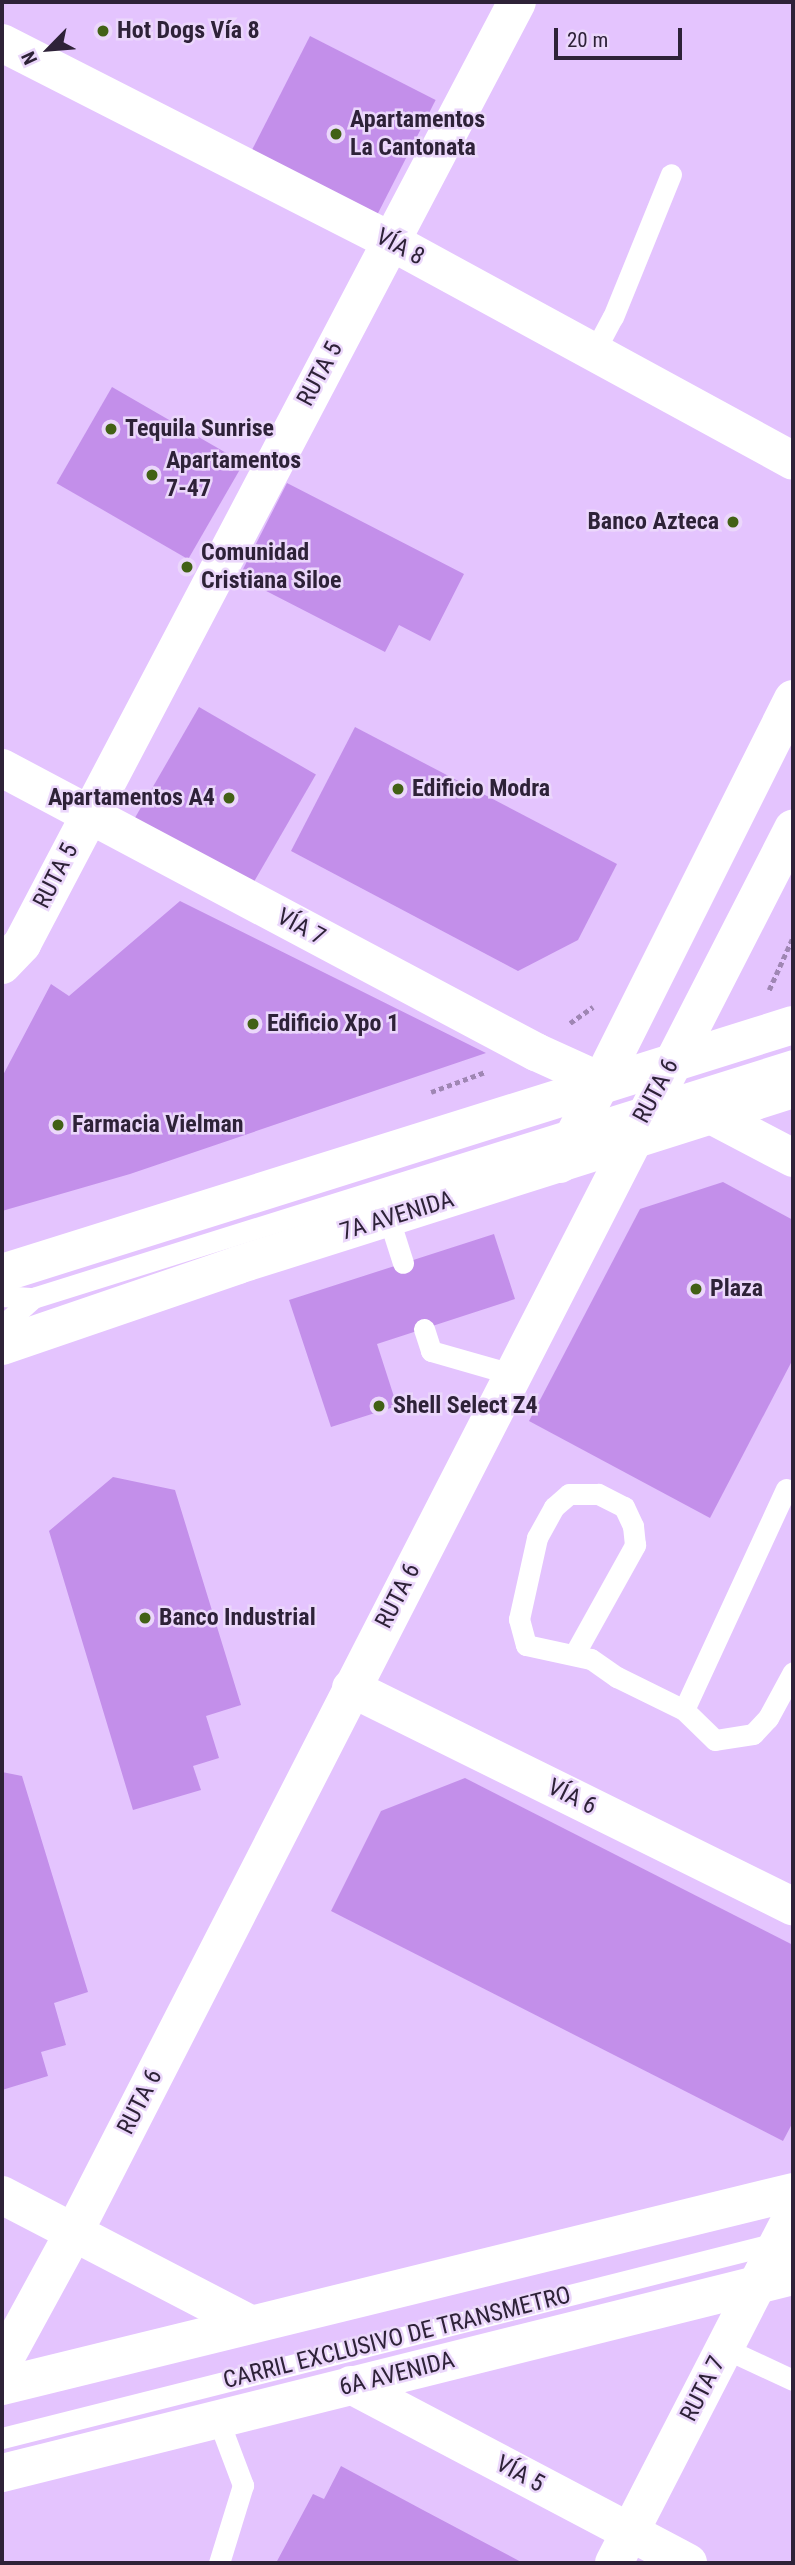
<!DOCTYPE html>
<meta charset="utf-8">
<style>
body{margin:0}
#map{position:relative;width:795px;height:2565px;overflow:hidden;background:#e4c4fe;font-family:"Roboto Condensed",sans-serif}
div>[style]{position:absolute}
[style*='--x']{left:calc(var(--x)*1px);top:calc(var(--y)*1px);width:calc(var(--w)*1px);rotate:calc(var(--a)*1deg)}
.building>*{inset:0;background:#c38fea;transform-origin:0 0}
.path>*{height:4.5px;margin-top:-2.25px;transform-origin:0;background:repeating-linear-gradient(90deg,#9f86b3 0 5px,transparent 0 8.5px)}
.service>*{height:21px;margin:-10.5px;padding:0 10.5px;transform-origin:10.5px;border-radius:10.5px;background:#fff}
.minor>*{height:38px;margin:-19px;padding:0 19px;transform-origin:19px;border-radius:19px;background:#fff}
.primary>*{height:38px;margin:-19px;padding:0 19px;transform-origin:19px;border-radius:19px;background:#fff}
.dots>*{width:19px;height:19px;translate:-50% -50%;box-sizing:border-box;border:4px solid #ebd7fb;border-radius:50%}
span{translate:-50% -50%;white-space:nowrap;text-align:center;line-height:1.15;-webkit-text-stroke:5px #ebd7fb;paint-order:stroke}
.poi-label{font-size:24px;color:#2e2238;font-weight:700}
.left{translate:0 -50%;text-align:left}
.right{translate:-100% -50%;text-align:right}
.street-label{font-size:24px;color:#2e2238}
.frame{position:absolute;inset:0;border:4px solid #2e2238;pointer-events:none}
.north{position:absolute;left:14px;top:14px;width:70px;height:70px;-webkit-text-stroke:5px #ebd7fb;paint-order:stroke;rotate:245deg;font-size:19px;font-weight:700;line-height:28px;text-align:center;color:#2e2238}
.north::after{content:'';display:block;margin:auto;width:24px;height:32px;background:#2e2238;clip-path:polygon(50% 0,100% 100%,50% 72%,0 100%)}
.scale{position:absolute;left:554px;top:28px;width:128px;height:32px;box-sizing:border-box;border:4px solid #2e2238;border-top:0;padding-left:9px;font-size:21px;line-height:24px;white-space:nowrap;color:#2e2238;-webkit-text-stroke:5px #ebd7fb;paint-order:stroke}
</style>
<div id="map">
<div class="building">
<div style="left:310px;top:36px;width:141px;height:134px;rotate:27deg"></div>
<div style="left:112px;top:387px;width:152px;height:111px;rotate:30deg"></div>
<div style="clip-path:polygon(287px 483px,464px 574px,430px 641px,399px 625px,385px 652px,239px 577px)"></div>
<div style="left:199px;top:707px;width:135px;height:128px;rotate:30deg"></div>
<div style="clip-path:polygon(355px 727px,617px 864px,578px 940px,518px 971px,291px 851px)"></div>
<div style="clip-path:polygon(180px 901px,486px 1053px,130px 1174px,2px 1211px,2px 1077px,51px 984px,69px 996px)"></div>
<div style="clip-path:polygon(723px 1182px,793px 1220px,793px 1359px,710px 1518px,529px 1421px,640px 1209px)"></div>
<div style="clip-path:polygon(494px 1234px,515px 1299px,377px 1344px,397px 1406px,331px 1427px,289px 1300px)"></div>
<div style="clip-path:polygon(113px 1477px,175px 1490px,241px 1705px,206px 1716px,219px 1758px,193px 1766px,201px 1790px,133px 1810px,49px 1531px)"></div>
<div style="clip-path:polygon(2px 1772px,22px 1776px,88px 1992px,54px 2003px,66px 2045px,41px 2052px,48px 2076px,2px 2090px)"></div>
<div style="clip-path:polygon(465px 1778px,793px 1945px,793px 2122px,783px 2141px,331px 1911px,381px 1811px)"></div>
<div style="clip-path:polygon(341px 2466px,423px 2510px,523px 2563px,276px 2563px,313px 2494px,324px 2499px)"></div>
</div>
<div class="path">
<div style="--x:769;--y:990;--w:58;--a:-65.6"></div>
<div style="--x:570;--y:1023;--w:28;--a:-35"></div>
<div style="--x:431;--y:1092;--w:58;--a:-20.3"></div>
</div>
<div class="service">
<div style="--x:594;--y:352;--w:40;--a:-62"></div>
<div style="--x:613;--y:317;--w:154;--a:-67.9"></div>
<div style="--x:389;--y:1219;--w:46;--a:72.3"></div>
<div style="--x:2;--y:1296;--w:31;--a:4"></div>
<div style="--x:33;--y:1298;--w:796;--a:-17.39"></div>
<div style="--x:2;--y:1326;--w:42;--a:-42.1"></div>
<div style="--x:424;--y:1329;--w:23;--a:72"></div>
<div style="--x:431;--y:1351;--w:83;--a:16"></div>
<div style="--x:786;--y:1489;--w:243;--a:114.8"></div>
<div style="--x:684;--y:1710;--w:43;--a:44.1"></div>
<div style="--x:715;--y:1740;--w:38;--a:-9"></div>
<div style="--x:753;--y:1734;--w:22;--a:-47"></div>
<div style="--x:768;--y:1718;--w:52;--a:-61.5"></div>
<div style="--x:575;--y:1653;--w:124;--a:-60.9"></div>
<div style="--x:635;--y:1545;--w:19;--a:-96"></div>
<div style="--x:633;--y:1526;--w:21;--a:-115"></div>
<div style="--x:624;--y:1507;--w:29;--a:-153"></div>
<div style="--x:598;--y:1494;--w:29;--a:180"></div>
<div style="--x:569;--y:1494;--w:20;--a:139"></div>
<div style="--x:554;--y:1507;--w:35;--a:119"></div>
<div style="--x:537;--y:1538;--w:83;--a:102.5"></div>
<div style="--x:519;--y:1619;--w:27;--a:75"></div>
<div style="--x:526;--y:1645;--w:66;--a:12.2"></div>
<div style="--x:591;--y:1659;--w:32;--a:35"></div>
<div style="--x:617;--y:1677;--w:75;--a:26.2"></div>
<div style="--x:724;--y:2348;--w:76;--a:24.9"></div>
<div style="--x:218;--y:2419;--w:71;--a:69.3"></div>
<div style="--x:243;--y:2485;--w:82;--a:107.1"></div>
<div style="--x:2;--y:2438;--w:802;--a:-14.14"></div>
</div>
<div class="minor">
<div style="--x:2;--y:43;--w:436;--a:27"></div>
<div style="--x:390;--y:241;--w:459;--a:28.6"></div>
<div style="--x:2;--y:768;--w:605;--a:28.01"></div>
<div style="--x:536;--y:1052;--w:72;--a:24.4"></div>
<div style="--x:2;--y:965;--w:29;--a:-46"></div>
<div style="--x:22;--y:944;--w:1064;--a:-62.28"></div>
<div style="--x:709;--y:1114;--w:95;--a:27.6"></div>
<div style="--x:351;--y:1688;--w:493;--a:26.3"></div>
<div style="--x:2;--y:2195;--w:277;--a:27.5"></div>
<div style="--x:351;--y:2385;--w:381;--a:27.8"></div>
<div style="--x:614;--y:2563;--w:392;--a:-62.8"></div>
</div>
<div class="primary">
<div style="--x:560;--y:1164;--w:520;--a:-63.39"></div>
<div style="--x:2;--y:1273;--w:829;--a:-17.41"></div>
<div style="--x:2;--y:1346;--w:250;--a:-18.9"></div>
<div style="--x:238;--y:1265;--w:582;--a:-17.59"></div>
<div style="--x:2;--y:2364;--w:150;--a:-61.4"></div>
<div style="--x:74;--y:2232;--w:1577;--a:-62.87"></div>
<div style="--x:2;--y:2386;--w:814;--a:-13.78"></div>
<div style="--x:2;--y:2473;--w:815;--a:-13.99"></div>
</div>
<div class="dots">
<div style="left:103px;top:31px;background:#426115"></div>
<div style="left:336px;top:134px;background:#426115"></div>
<div style="left:111px;top:429px;background:#426115"></div>
<div style="left:152px;top:475px;background:#426115"></div>
<div style="left:733px;top:522px;background:#426115"></div>
<div style="left:187px;top:567px;background:#426115"></div>
<div style="left:398px;top:789px;background:#426115"></div>
<div style="left:229px;top:798px;background:#426115"></div>
<div style="left:253px;top:1024px;background:#426115"></div>
<div style="left:58px;top:1125px;background:#426115"></div>
<div style="left:696px;top:1289px;background:#426115"></div>
<div style="left:379px;top:1406px;background:#426115"></div>
<div style="left:145px;top:1618px;background:#426115"></div>
</div>
<div class="poi-label">
<span class="left" style="left:117px;top:31px">Hot Dogs Vía 8</span>
<span class="left" style="left:350px;top:134px">Apartamentos<br>La Cantonata</span>
<span class="left" style="left:125px;top:429px">Tequila Sunrise</span>
<span class="left" style="left:166px;top:475px">Apartamentos<br>7-47</span>
<span class="right" style="left:719px;top:522px">Banco Azteca</span>
<span class="left" style="left:201px;top:567px">Comunidad<br>Cristiana Siloe</span>
<span class="left" style="left:412px;top:789px">Edificio Modra</span>
<span class="right" style="left:215px;top:798px">Apartamentos A4</span>
<span class="left" style="left:267px;top:1024px">Edificio Xpo 1</span>
<span class="left" style="left:72px;top:1125px">Farmacia Vielman</span>
<span class="left" style="left:710px;top:1289px">Plaza</span>
<span class="left" style="left:393px;top:1406px">Shell Select Z4</span>
<span class="left" style="left:159px;top:1618px">Banco Industrial</span>
</div>
<div class="street-label">
<span style="left:400px;top:247px;rotate:28deg">VÍA 8</span>
<span style="left:320px;top:374px;rotate:-62deg">RUTA 5</span>
<span style="left:56px;top:876px;rotate:-63deg">RUTA 5</span>
<span style="left:301px;top:927px;rotate:28deg">VÍA 7</span>
<span style="left:656px;top:1091px;rotate:-62deg">RUTA 6</span>
<span style="left:397px;top:1216px;rotate:-17deg">7A AVENIDA</span>
<span style="left:398px;top:1596px;rotate:-63deg">RUTA 6</span>
<span style="left:572px;top:1797px;rotate:26deg">VÍA 6</span>
<span style="left:140px;top:2102px;rotate:-63deg">RUTA 6</span>
<span style="left:397px;top:2338px;rotate:-14deg">CARRIL EXCLUSIVO DE TRANSMETRO</span>
<span style="left:397px;top:2374px;rotate:-14deg">6A AVENIDA</span>
<span style="left:703px;top:2389px;rotate:-63deg">RUTA 7</span>
<span style="left:520px;top:2474px;rotate:28deg">VÍA 5</span>
</div>
<div class="frame"></div>
<div class="north">N</div>
<div class="scale">20 m</div>
</div>
